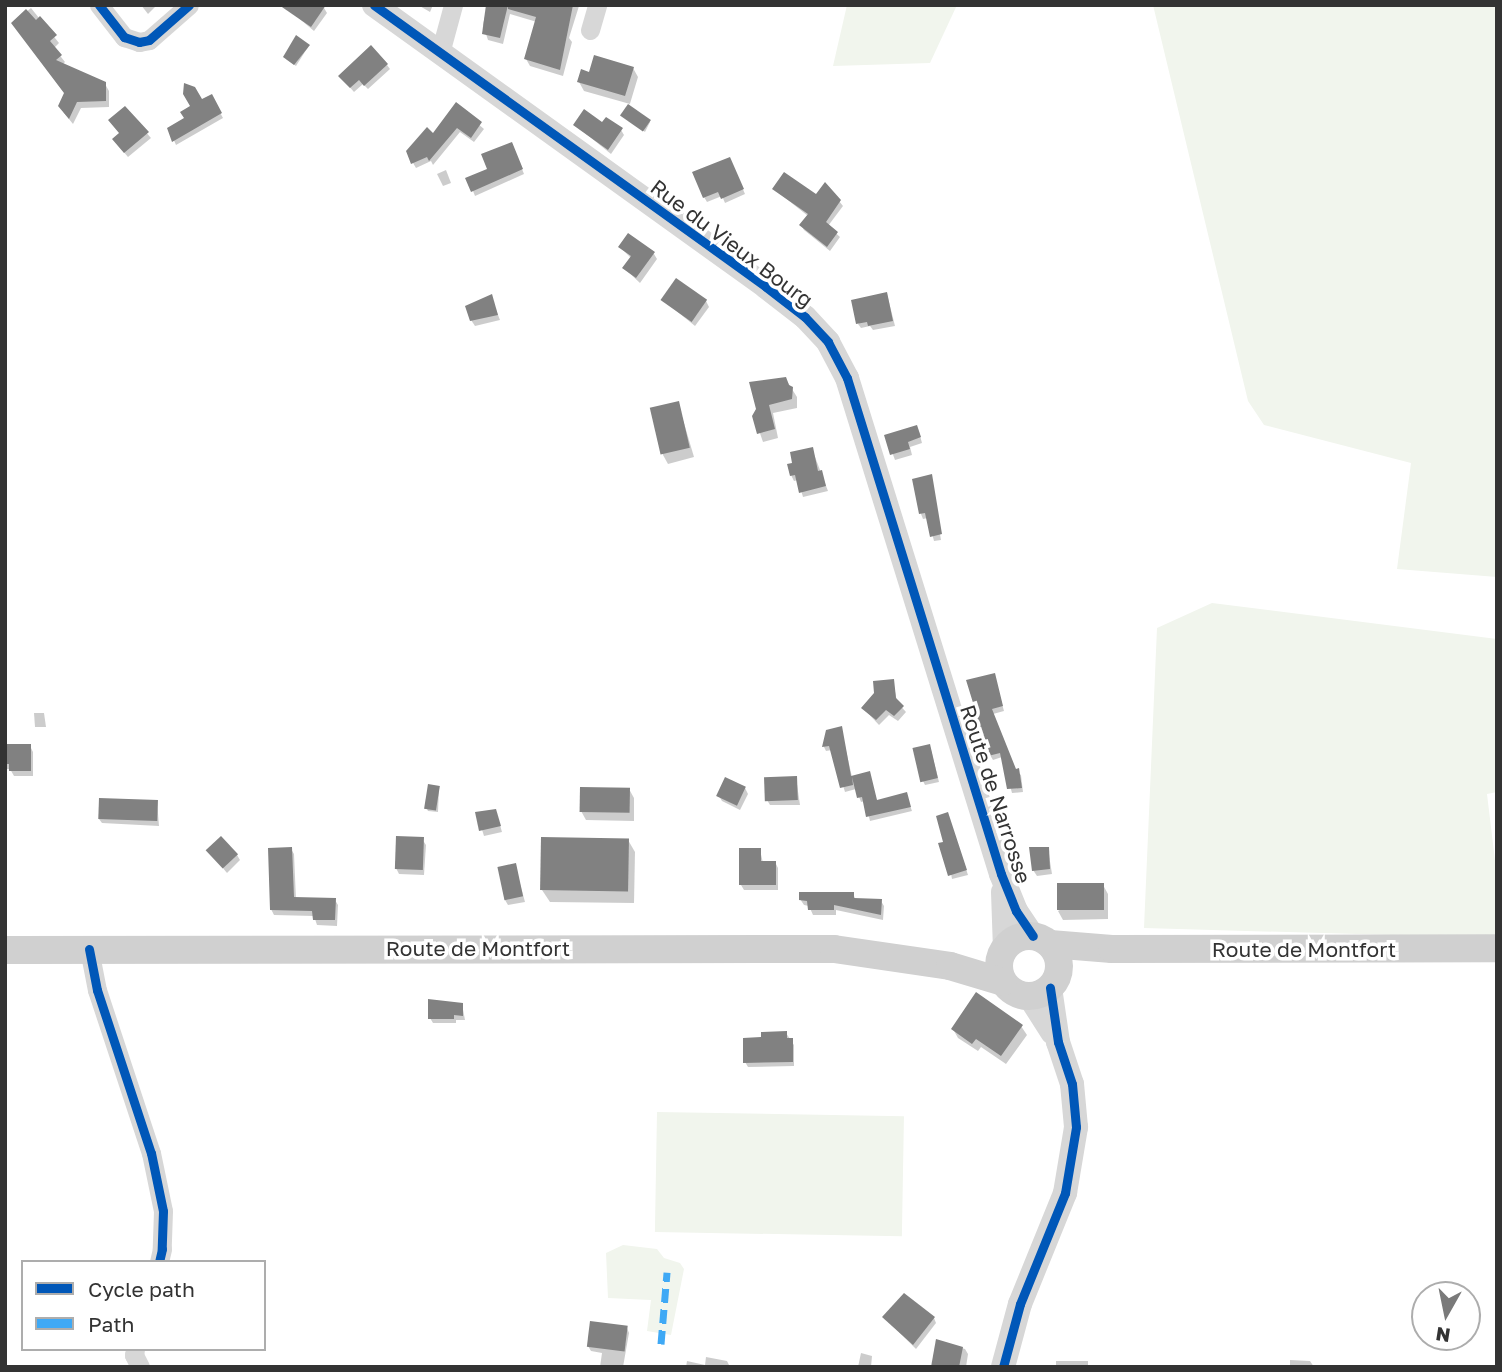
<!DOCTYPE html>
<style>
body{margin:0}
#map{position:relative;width:1502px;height:1372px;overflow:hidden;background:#fff;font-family:"Golos Text",sans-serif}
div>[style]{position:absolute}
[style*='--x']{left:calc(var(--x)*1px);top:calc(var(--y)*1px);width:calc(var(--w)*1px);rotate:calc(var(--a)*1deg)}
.green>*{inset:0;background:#f1f5ed;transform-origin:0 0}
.shadow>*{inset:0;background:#0003;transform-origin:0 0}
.building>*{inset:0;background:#818181;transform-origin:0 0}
.minor>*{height:19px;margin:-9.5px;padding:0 9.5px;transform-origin:9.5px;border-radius:9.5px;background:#d7d7d7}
.tertiary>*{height:24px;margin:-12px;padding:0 12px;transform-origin:12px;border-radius:12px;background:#d7d7d7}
.secondary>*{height:28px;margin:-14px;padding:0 14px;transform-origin:14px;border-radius:14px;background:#d0d0d0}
.secondary>.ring{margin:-14px;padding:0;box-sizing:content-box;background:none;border:28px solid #d0d0d0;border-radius:50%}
.quiet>*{height:7px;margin-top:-3.5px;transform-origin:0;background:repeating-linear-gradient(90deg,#3fa9f5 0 14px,transparent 0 21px)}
.cycleway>*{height:9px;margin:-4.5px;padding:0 4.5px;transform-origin:4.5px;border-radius:4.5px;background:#0057b8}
span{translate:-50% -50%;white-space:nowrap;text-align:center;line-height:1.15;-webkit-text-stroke:7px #fff;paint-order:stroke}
.street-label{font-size:21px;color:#333}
.frame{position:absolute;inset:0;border:7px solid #333;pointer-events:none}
.legend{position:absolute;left:21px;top:1260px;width:245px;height:91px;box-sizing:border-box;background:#fff;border:2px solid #adadad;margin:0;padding:9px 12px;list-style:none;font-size:21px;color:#333}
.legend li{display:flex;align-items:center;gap:14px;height:35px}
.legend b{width:35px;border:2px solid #adadad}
.north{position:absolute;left:1411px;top:1281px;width:70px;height:70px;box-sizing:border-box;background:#fff;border:2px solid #adadad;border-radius:50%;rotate:189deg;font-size:19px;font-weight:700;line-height:28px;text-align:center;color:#333}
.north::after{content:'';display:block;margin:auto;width:24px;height:32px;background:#7a7a7a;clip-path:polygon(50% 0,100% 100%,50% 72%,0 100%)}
</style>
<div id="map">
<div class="green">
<div style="clip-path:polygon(847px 5px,957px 5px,930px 63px,833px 66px)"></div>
<div style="clip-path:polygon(1153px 5px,1497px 5px,1497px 577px,1397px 569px,1411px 463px,1264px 425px,1248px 401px)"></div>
<div style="clip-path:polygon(1212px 603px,1497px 639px,1497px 792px,1487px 794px,1497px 877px,1497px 938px,1144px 928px,1157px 628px)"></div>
<div style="left:657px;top:1112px;width:247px;height:120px;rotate:1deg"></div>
<div style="clip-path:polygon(623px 1245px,657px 1249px,664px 1258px,680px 1263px,684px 1269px,671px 1335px,647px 1331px,651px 1300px,608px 1298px,606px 1253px)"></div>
</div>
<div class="shadow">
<div style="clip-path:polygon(141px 5px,157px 5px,148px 14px)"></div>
<div style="clip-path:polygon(418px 5px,433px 5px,430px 12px)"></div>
<div style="clip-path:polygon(487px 5px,579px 6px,569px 38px,572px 42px,563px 76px,530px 66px,526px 59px,537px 22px,510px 14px,503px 44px,488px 40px,483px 25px)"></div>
<div style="clip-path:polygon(31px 8px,59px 43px,54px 48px,65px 62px,62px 65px,105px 84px,109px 91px,109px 107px,81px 108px,73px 124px,64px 113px,60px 106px,65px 94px,13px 23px)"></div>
<div style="clip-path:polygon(324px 8px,327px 13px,314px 31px,289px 10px)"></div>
<div style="clip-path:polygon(308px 47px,296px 66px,286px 59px)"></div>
<div style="clip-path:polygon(387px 65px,390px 69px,368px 89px,363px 84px,354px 92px,340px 76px)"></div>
<div style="clip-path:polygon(633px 68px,638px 77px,629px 107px,650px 122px,645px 132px,622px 115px,630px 104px,584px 91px,579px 82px,590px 74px)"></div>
<div style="clip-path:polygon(211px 96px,223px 118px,176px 145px,169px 129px,186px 119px,192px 107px)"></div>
<div style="clip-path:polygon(456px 105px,484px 129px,474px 142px,460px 132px,433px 165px,431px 161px,416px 168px,413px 163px)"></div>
<div style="clip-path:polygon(125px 108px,151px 138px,128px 157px,117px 144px)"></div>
<div style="clip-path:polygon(603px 124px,621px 130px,624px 135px,611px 154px,575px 125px)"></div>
<div style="clip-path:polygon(514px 149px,524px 174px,475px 196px,473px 191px,490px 170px)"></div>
<div style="clip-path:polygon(732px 164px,745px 194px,725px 203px,722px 196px,707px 202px,704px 197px)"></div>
<div style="clip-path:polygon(446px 170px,451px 183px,443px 186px,437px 174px)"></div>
<div style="clip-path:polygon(826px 185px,843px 206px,828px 226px,840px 237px,830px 251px,804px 230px,801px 225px,808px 216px,774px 189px,817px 197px)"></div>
<div style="clip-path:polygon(620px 247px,654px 254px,657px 259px,640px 283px,624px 268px,631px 258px)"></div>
<div style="clip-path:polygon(887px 294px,895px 326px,873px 330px,870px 326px,861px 328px,858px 324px)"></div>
<div style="clip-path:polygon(491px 297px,500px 320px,475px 326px,471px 320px)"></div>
<div style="clip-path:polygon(663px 300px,706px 301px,709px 307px,695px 326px)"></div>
<div style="clip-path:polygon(785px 378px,797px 397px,797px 408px,773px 413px,778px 438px,763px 442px,754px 416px)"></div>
<div style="clip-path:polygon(678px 403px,694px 457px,668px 464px,663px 455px,652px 408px)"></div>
<div style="clip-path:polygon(919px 432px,922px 443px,910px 447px,912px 455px,895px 460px,886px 436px)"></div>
<div style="clip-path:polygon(812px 449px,828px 491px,803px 497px,798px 480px,794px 481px,791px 475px)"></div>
<div style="clip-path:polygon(931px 479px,941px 540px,934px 541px,928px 518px,923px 519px,921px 514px,914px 480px)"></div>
<div style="clip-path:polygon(994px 675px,1004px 711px,993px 714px,1016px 771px,1021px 775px,1023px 792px,1012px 793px,1002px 757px,993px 760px,990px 755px,976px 707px)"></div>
<div style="clip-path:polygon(893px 681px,897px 702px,906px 712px,898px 721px,889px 715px,879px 725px,863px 708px)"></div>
<div style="clip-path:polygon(34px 713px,44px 713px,46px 727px,35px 727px)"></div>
<div style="clip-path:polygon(841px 728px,852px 777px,869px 773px,877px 802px,906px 794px,912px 811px,870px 821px,865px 801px,861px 802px,856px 789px,845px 792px,832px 750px,826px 751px,824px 747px,827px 731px)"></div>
<div style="clip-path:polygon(5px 746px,30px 746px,33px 752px,33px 776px,14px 776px,10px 769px,5px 769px)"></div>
<div style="clip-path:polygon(931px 750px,939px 782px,925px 785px,923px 781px)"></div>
<div style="clip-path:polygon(796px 778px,800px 805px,770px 805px,767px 800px)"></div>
<div style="clip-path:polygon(439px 788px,438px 812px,428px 811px,427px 809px)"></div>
<div style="clip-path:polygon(745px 788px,748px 794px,740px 810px,722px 801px,719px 796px)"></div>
<div style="clip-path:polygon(629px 789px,634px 798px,634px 821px,586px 820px,581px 811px)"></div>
<div style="clip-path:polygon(157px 801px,159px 826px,102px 823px,99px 819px)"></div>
<div style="clip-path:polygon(496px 811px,502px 832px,484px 836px,477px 814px)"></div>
<div style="clip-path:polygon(949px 818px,968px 875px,952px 879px,945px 843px)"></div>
<div style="clip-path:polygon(422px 839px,426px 845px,424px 875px,399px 874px,396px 868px)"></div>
<div style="clip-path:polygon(628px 840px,635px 852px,634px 903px,550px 902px,542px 890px)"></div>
<div style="clip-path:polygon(291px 849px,294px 854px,296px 899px,335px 900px,338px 905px,337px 926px,317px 925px,314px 916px,274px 915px,271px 909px)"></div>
<div style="clip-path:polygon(1048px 849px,1052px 874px,1037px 876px,1033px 870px)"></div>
<div style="clip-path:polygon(760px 850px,763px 863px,775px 862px,778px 868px,778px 890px,744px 890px,741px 885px)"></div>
<div style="clip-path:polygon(212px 855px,237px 855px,240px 860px,227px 873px)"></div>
<div style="clip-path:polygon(515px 865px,525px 902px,508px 905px,505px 900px)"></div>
<div style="clip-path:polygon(1103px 885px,1108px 894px,1108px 919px,1063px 920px,1058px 911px)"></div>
<div style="clip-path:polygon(853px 894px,856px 900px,881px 901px,884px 906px,883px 920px,836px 910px,836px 915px,813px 915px,809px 906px,804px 905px,800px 899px)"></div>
<div style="clip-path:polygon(462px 1004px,465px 1020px,456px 1020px,456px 1023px,433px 1023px,430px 1018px)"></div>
<div style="clip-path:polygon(1021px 1026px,1027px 1035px,1006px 1064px,981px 1047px,978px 1051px,958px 1038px,953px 1029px)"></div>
<div style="clip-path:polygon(786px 1033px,794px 1045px,794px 1066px,748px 1067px,745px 1062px,762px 1039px)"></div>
<div style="clip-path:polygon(884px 1317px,934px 1318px,936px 1323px,916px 1349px)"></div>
<div style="clip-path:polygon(627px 1328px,629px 1333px,623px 1367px,600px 1367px,602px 1353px,591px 1351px,588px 1346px)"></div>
<div style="clip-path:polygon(938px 1341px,965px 1349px,968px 1354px,966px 1367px,933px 1367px)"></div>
<div style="clip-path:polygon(861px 1353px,872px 1356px,871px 1367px,858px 1367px)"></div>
<div style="clip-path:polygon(706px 1357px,727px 1361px,730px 1367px,686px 1367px,687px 1361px,705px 1365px)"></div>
<div style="clip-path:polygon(1290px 1360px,1310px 1361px,1314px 1367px,1290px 1367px)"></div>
<div style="left:1056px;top:1361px;width:32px;height:6px"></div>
</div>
<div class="building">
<div style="clip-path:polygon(279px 5px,326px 5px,311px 27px)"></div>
<div style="clip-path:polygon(486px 5px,508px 5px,500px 38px,482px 34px)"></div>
<div style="clip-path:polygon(508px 5px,573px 5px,560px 70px,524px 59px,536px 17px,508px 9px)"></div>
<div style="clip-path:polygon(26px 9px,36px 20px,40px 16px,57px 35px,50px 41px,62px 55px,56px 60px,106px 82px,106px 101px,77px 102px,69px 119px,58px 106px,64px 93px,11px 23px)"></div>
<div style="clip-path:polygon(296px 35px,310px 45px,294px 65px,283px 57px)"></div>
<div style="clip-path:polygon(371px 45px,388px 64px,364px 86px,359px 80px,350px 88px,338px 76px)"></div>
<div style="clip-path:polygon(594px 55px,634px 67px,625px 96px,577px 82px,581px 69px,589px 72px)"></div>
<div style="clip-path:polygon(184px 83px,195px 87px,202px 99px,212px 94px,222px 113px,172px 142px,167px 128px,184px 118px,180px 112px,190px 106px,183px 94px)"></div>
<div style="clip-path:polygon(456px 102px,482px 122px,471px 138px,457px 128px,429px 161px,427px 157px,411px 164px,406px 151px,427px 127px,433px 133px)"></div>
<div style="left:628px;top:104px;width:28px;height:14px;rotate:35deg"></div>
<div style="clip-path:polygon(125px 106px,149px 132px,124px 153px,112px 139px,119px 133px,108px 120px)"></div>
<div style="clip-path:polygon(584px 109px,602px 122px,606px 117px,623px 128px,608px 150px,573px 125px)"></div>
<div style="clip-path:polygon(512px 142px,523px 169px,471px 192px,465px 178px,487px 169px,481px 154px)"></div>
<div style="clip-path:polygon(730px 157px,744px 189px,721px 199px,718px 192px,703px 198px,692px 172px)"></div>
<div style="clip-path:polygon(784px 172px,816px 194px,825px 182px,841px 200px,826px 222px,838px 232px,827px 247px,799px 225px,808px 214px,772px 189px)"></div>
<div style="clip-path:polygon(628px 233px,655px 252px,636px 278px,622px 268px,631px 256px,618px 247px)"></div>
<div style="left:676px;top:278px;width:38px;height:27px;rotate:35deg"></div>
<div style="clip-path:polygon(887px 292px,893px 321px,868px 326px,867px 322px,856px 324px,851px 300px)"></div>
<div style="clip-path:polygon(492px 294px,498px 315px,470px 321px,465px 306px)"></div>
<div style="clip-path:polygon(786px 377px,789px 385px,793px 387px,792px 399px,769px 405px,775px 429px,757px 434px,752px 416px,756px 409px,749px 382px)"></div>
<div style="left:679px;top:401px;width:48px;height:30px;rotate:77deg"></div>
<div style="clip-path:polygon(917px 425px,921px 437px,908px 442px,910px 449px,890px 455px,884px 435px)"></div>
<div style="clip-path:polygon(813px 447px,818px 471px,822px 470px,826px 486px,799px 493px,795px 475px,790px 476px,787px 464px,792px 463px,790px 452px)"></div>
<div style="clip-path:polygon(932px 474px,942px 534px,930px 537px,925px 513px,919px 514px,912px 479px)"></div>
<div style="clip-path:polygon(995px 673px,1003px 706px,992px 709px,1016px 769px,1019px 768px,1022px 788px,1007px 789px,1000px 753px,988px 756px,970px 707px,974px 706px,966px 680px)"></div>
<div style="clip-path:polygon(894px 679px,896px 698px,904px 706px,894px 716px,886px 710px,876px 720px,861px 708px,874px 693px,873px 681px)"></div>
<div style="clip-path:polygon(842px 726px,851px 776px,870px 771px,877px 800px,907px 792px,911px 807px,866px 817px,862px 797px,857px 798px,852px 777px,853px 785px,840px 788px,829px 746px,822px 747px,826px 730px)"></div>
<div style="clip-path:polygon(5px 744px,31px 744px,31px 771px,9px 771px,9px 764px,5px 764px)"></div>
<div style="left:930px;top:744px;width:35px;height:18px;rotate:77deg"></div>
<div style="left:797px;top:776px;width:24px;height:33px;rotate:88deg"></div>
<div style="left:725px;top:777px;width:23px;height:21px;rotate:25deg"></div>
<div style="left:428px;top:784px;width:12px;height:25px;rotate:9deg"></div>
<div style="left:580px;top:787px;width:50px;height:25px;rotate:1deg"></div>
<div style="left:99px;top:798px;width:59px;height:21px;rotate:2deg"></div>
<div style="clip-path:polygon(496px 809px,501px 826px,479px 831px,475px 812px)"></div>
<div style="clip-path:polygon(948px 812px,967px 870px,948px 876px,938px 843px,943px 842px,936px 816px)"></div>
<div style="left:221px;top:836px;width:25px;height:21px;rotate:47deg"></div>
<div style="left:396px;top:836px;width:28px;height:33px;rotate:2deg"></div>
<div style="left:541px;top:837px;width:88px;height:53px;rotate:1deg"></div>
<div style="clip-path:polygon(292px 847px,294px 897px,336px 898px,335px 920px,313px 920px,312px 911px,270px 910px,268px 848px)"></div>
<div style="clip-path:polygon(1029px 847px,1049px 847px,1050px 869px,1032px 871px)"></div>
<div style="clip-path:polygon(739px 848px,761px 848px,761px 861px,776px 861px,776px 885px,739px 885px)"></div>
<div style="left:516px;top:863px;width:34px;height:19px;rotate:78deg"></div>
<div style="left:1104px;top:883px;width:27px;height:47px;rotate:90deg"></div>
<div style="clip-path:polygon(799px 892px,854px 892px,854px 898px,882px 899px,881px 915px,834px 905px,834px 910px,808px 910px,807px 901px,799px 900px)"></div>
<div style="clip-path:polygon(976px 992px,1023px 1025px,1001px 1056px,976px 1039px,972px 1044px,951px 1029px)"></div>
<div style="clip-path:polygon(428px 999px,463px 1003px,463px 1016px,454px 1015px,454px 1019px,428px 1019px)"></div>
<div style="clip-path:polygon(787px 1031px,787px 1038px,793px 1038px,793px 1062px,743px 1063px,743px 1038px,761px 1037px,761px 1032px)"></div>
<div style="clip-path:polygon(904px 1293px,935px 1317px,913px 1345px,882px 1317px)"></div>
<div style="left:590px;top:1321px;width:38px;height:26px;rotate:7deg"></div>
<div style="clip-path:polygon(936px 1339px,963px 1347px,959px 1367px,931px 1367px)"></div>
</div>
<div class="minor">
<div style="--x:99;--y:5;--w:41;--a:52"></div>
<div style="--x:124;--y:37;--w:16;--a:18"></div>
<div style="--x:139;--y:42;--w:10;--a:-11"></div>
<div style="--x:149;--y:40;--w:53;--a:-41.2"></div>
<div style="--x:590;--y:30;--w:26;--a:-74"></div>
<div style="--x:440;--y:53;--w:50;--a:-74.8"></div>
<div style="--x:89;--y:949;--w:42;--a:79"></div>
<div style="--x:97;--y:990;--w:172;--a:71.7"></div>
<div style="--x:151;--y:1153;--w:59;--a:78.3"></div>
<div style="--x:163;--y:1211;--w:38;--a:92"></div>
<div style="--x:162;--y:1249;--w:13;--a:103"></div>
<div style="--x:135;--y:1349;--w:6;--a:99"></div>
<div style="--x:134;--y:1355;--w:13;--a:63"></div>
</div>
<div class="tertiary">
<div style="--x:374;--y:5;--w:483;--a:35.7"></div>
<div style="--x:766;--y:287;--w:49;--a:37.6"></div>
<div style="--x:805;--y:317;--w:34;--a:47"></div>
<div style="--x:828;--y:342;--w:41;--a:62.2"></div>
<div style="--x:847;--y:378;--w:519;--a:72.75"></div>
<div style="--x:1001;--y:874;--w:40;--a:68"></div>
<div style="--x:1016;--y:911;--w:30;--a:56"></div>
<div style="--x:1003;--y:892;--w:57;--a:88"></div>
<div style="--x:1029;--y:996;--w:43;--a:57.4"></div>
<div style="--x:1003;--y:1367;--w:65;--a:-74.9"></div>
<div style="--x:1020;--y:1304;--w:120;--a:-67.9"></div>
<div style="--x:1065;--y:1193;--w:67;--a:-80.5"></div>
<div style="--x:1076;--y:1127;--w:43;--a:-95.3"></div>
<div style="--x:1072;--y:1084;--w:44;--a:-108.4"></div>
<div style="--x:1058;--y:1042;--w:55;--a:-98.4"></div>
</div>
<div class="secondary">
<div class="ring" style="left:999px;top:936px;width:32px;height:32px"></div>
<div style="--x:1050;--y:944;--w:62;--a:4.6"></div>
<div style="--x:1112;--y:949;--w:385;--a:-0.1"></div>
<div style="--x:5;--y:950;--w:829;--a:-0.07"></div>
<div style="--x:834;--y:949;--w:117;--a:8.3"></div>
<div style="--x:950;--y:966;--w:55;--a:16.8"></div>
</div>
<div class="quiet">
<div style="--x:661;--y:1344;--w:72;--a:-85.2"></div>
</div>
<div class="cycleway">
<div style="--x:99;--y:5;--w:41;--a:52"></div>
<div style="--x:124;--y:37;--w:16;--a:18"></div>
<div style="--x:139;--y:42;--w:10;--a:-11"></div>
<div style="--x:149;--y:40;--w:53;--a:-41.2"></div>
<div style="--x:374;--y:5;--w:483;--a:35.7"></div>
<div style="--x:766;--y:287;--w:49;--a:37.6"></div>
<div style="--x:805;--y:317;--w:34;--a:47"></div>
<div style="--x:828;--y:342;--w:41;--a:62.2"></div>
<div style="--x:847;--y:378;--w:519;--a:72.75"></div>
<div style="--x:1001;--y:874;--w:40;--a:68"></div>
<div style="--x:1016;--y:911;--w:30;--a:56"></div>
<div style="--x:89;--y:949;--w:42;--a:79"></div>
<div style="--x:97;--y:990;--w:172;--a:71.7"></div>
<div style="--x:151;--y:1153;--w:59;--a:78.3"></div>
<div style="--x:163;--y:1211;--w:38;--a:92"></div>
<div style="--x:162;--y:1249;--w:13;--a:103"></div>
<div style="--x:1003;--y:1367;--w:65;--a:-74.9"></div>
<div style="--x:1020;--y:1304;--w:120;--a:-67.9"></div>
<div style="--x:1065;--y:1193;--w:67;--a:-80.5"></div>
<div style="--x:1076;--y:1127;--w:43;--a:-95.3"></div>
<div style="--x:1072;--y:1084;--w:44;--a:-108.4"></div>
<div style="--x:1058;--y:1042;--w:55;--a:-98.4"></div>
</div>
<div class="street-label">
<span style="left:732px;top:243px;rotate:37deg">Rue du Vieux Bourg</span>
<span style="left:996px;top:794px;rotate:72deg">Route de Narrosse</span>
<span style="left:478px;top:948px">Route de Montfort</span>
<span style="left:1304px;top:949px">Route de Montfort</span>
</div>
<div class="frame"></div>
<ul class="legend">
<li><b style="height:9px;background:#0057b8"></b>Cycle path</li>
<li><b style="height:9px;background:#3fa9f5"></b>Path</li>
</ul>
<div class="north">N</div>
</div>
